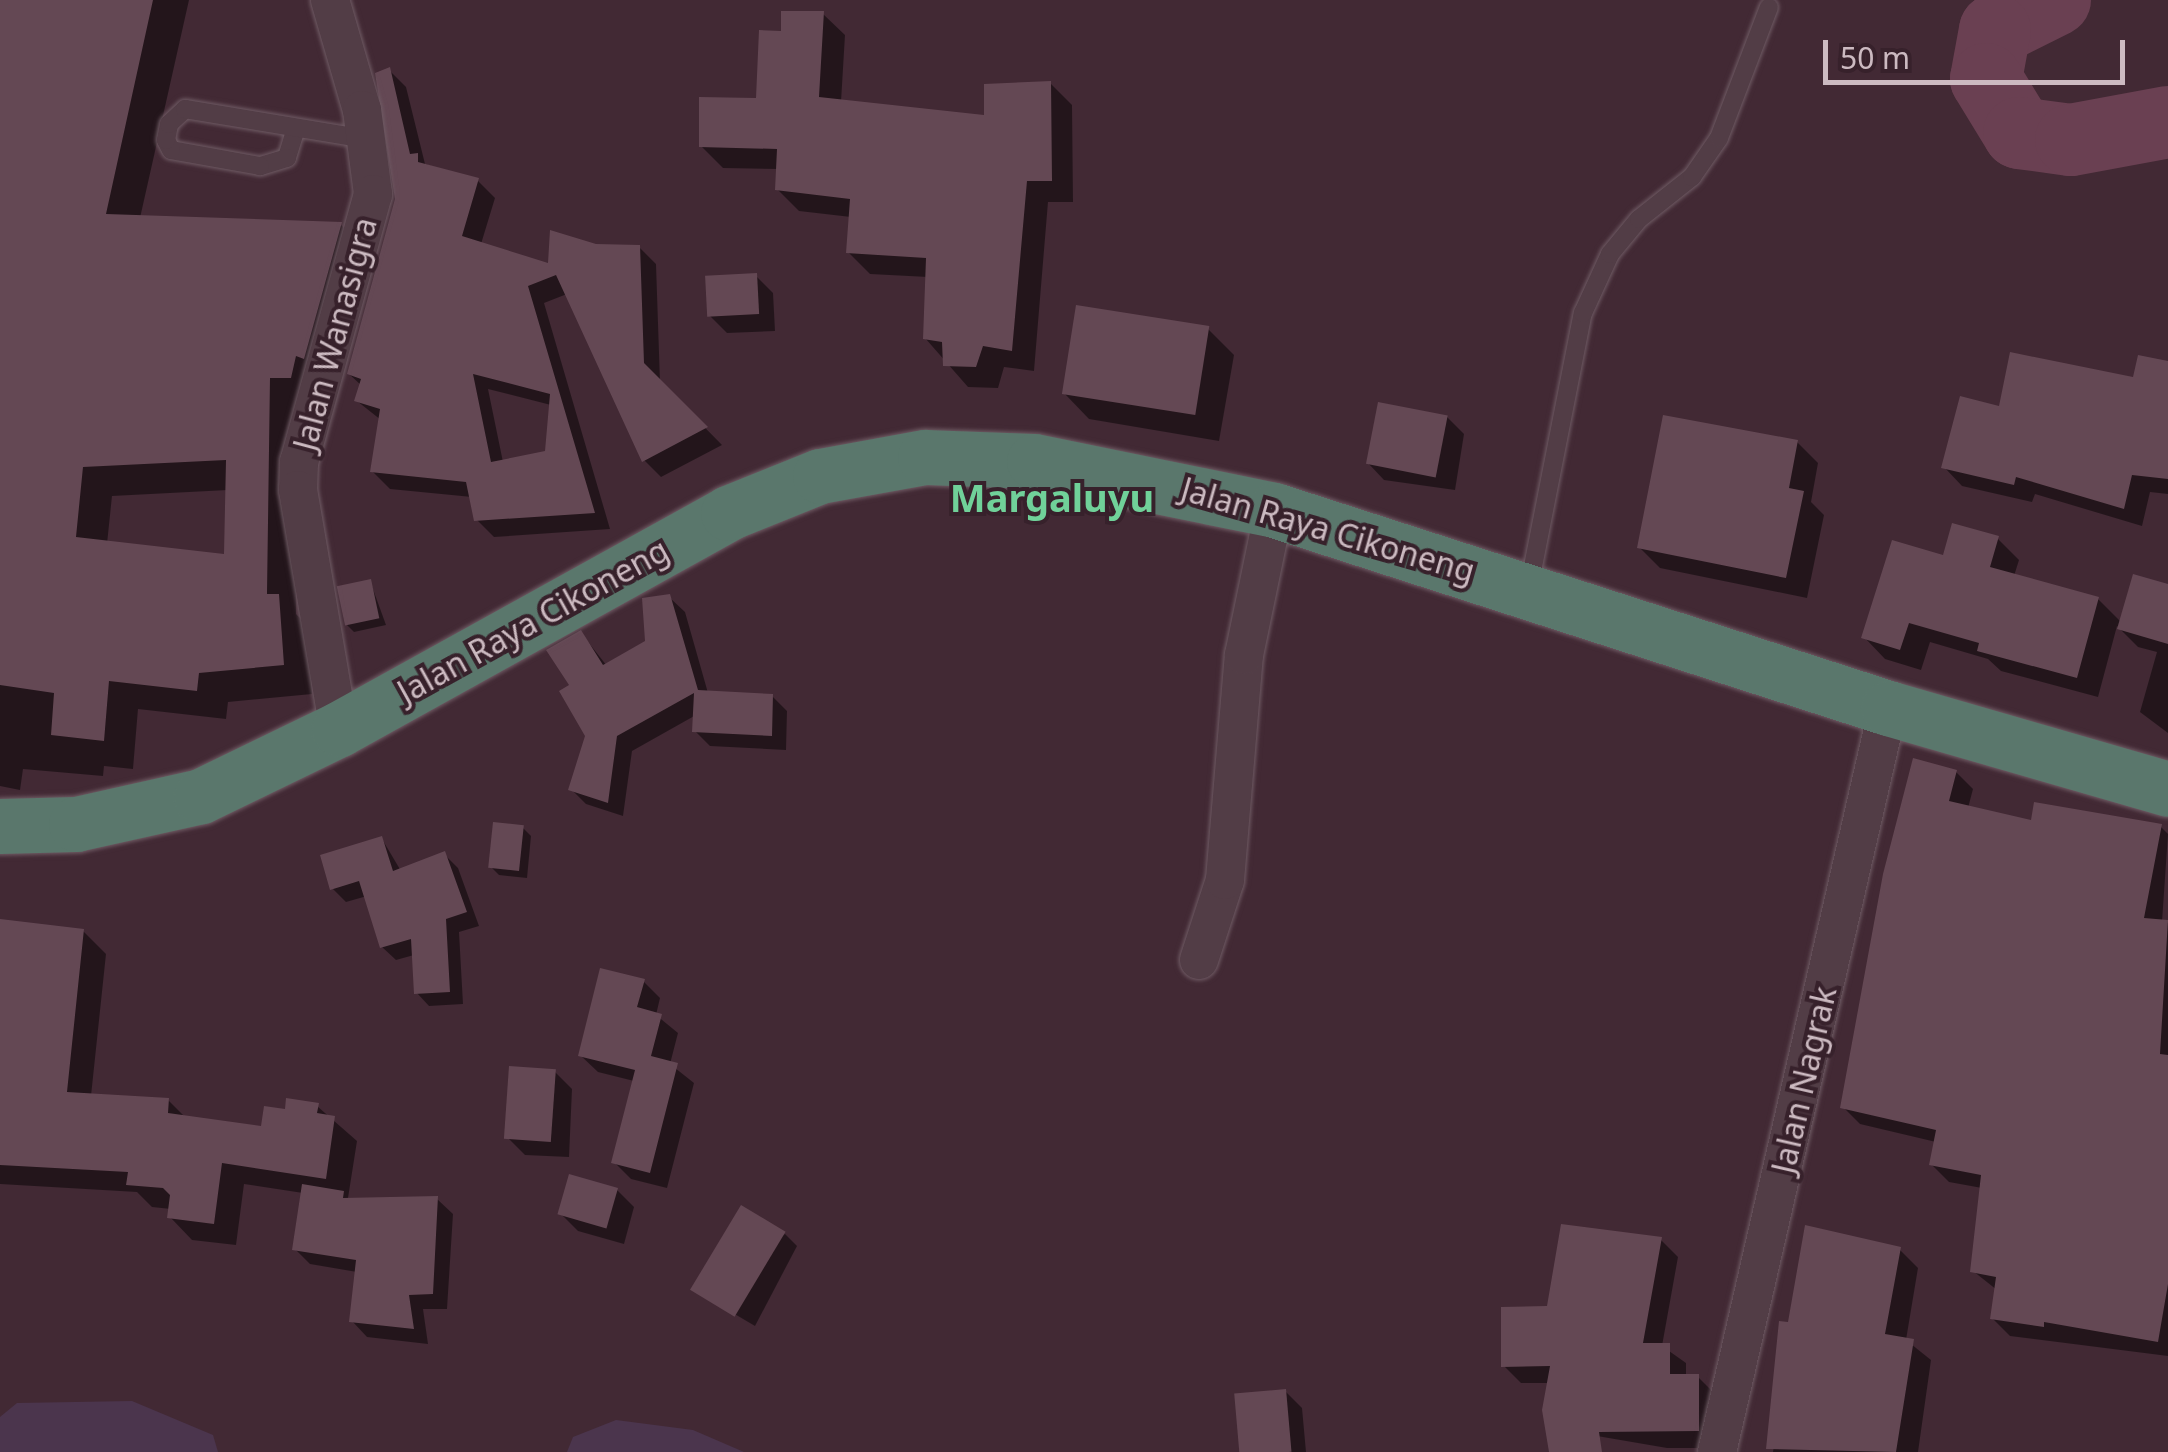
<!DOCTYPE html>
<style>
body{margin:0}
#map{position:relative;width:2168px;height:1452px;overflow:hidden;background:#422934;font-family:"Noto Sans",sans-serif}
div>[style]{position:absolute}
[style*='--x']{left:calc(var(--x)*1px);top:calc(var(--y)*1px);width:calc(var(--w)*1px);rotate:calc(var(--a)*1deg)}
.green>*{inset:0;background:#4b354d}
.shadow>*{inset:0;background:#0007}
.river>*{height:72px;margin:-36px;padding:0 36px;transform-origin:36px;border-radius:36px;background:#6a4052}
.building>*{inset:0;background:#644854;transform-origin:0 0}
.roads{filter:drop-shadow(0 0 2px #6f5b64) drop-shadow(0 0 2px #6f5b64)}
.lane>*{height:18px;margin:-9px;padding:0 9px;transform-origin:9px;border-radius:9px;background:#523d46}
.street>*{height:38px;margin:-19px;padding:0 19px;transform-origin:19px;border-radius:19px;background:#523d46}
.highway>*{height:55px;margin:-27.5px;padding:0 27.5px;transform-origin:27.5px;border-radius:27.5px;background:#5a776c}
span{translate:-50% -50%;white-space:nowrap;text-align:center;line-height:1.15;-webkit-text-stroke:8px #37212b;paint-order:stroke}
.street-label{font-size:32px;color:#ccbac1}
.quarter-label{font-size:38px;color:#70d199;font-weight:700}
.scale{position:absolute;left:1823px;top:40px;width:302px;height:45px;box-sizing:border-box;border:5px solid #ccbac1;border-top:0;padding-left:12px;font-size:30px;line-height:35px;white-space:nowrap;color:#ccbac1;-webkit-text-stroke:8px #37212b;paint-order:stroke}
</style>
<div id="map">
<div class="green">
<div style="clip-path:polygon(132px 1401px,213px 1435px,218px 1452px,0 1452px,0 1417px,17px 1403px)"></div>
<div style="clip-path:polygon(616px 1420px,693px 1430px,744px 1452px,567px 1452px,573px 1437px)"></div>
</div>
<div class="shadow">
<div style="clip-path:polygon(evenodd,0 0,189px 0,140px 218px,341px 225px,370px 254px,298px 406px,296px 614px,308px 626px,312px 694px,228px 702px,226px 719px,138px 709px,133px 769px,104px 766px,103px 776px,23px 769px,20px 790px,0 786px,0 0,228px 490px,227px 557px,107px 544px,112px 496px,228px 490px)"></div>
<div style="clip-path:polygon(823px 14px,845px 35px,841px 102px,987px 118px,1050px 83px,1072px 105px,1073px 202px,1048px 202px,1034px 371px,1004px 367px,998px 388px,968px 387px,925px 338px,928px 277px,870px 274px,848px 252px,851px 217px,799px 211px,777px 189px,778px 169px,723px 168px,701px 146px,758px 100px,783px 34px)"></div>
<div style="clip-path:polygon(evenodd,389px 70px,406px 87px,425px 164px,478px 181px,495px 198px,481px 244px,550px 266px,596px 246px,639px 247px,656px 264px,660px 382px,722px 445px,661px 477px,644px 460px,567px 294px,544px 303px,610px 529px,494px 537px,477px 520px,472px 497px,390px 489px,373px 472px,381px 420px,357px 401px,362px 386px,349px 374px,397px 199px,389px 70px,488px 389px,551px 405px,547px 453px,503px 462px,488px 389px)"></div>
<div style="clip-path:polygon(756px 276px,773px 293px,775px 331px,727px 333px,710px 316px)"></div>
<div style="clip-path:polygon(1208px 329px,1234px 355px,1219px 441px,1089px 419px,1064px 393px)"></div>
<div style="clip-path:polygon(2168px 363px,2168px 494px,2150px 492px,2142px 526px,2035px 494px,2032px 502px,1962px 486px,1944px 467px,2001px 409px,2135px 380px)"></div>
<div style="clip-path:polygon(1447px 417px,1464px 434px,1455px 490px,1384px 480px,1367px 462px)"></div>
<div style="clip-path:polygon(1797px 442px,1818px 463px,1811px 502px,1824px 515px,1807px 598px,1660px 568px,1639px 547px)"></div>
<div style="clip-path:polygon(1998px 539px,2019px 560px,2014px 576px,2098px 599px,2122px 623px,2168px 587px,2168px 733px,2140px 712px,2157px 652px,2138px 647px,2117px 626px,2098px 697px,2001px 671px,1988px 659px,1930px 642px,1921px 670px,1885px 659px,1864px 637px,1944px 558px)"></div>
<div style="clip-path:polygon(370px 581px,386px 625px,354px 632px,346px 624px)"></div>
<div style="clip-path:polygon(669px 597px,685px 612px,708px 693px,772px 696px,787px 711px,786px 750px,710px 746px,695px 731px,696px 715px,632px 751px,623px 816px,586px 804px,571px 789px,588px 736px,572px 686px,581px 633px,607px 666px,648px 642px)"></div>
<div style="clip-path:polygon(1956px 772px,1973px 789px,1968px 808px,2033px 823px,2160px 826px,2168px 834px,2162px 922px,2168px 923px,2168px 1356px,2010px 1336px,1993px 1319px,1997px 1290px,1973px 1271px,1982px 1188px,1949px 1182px,1932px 1165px,1936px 1142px,1860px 1124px,1843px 1107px)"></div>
<div style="clip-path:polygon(523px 828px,531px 836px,527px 878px,499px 875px,491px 867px)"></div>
<div style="clip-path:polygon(382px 839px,401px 871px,444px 854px,458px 868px,479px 926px,459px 932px,463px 1004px,429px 1006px,416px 992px,414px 955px,396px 960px,382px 947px,367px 896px,346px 902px,332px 888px)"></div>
<div style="clip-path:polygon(0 921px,83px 931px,106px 954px,91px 1096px,168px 1100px,186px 1118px,263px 1129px,287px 1112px,317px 1106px,357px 1141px,348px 1198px,437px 1199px,453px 1214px,447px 1309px,423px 1309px,428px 1344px,367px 1337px,352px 1321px,357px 1272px,310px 1264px,295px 1249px,303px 1193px,244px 1184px,236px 1245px,192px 1240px,170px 1217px,171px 1209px,152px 1207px,137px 1192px,0 1184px)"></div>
<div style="clip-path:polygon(643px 981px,660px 998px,656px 1015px,678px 1033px,670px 1064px,694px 1083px,667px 1188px,631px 1179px,614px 1162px,634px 1081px,598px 1072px,580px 1055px)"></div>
<div style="clip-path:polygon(555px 1072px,572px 1089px,569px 1157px,525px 1155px,508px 1138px)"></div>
<div style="clip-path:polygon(617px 1190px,634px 1207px,624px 1244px,578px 1231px,561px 1214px)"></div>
<div style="clip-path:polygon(785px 1234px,797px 1246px,755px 1326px,699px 1293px)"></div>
<div style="clip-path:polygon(1661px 1240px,1678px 1257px,1662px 1346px,1686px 1363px,1686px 1377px,1698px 1377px,1715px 1394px,1715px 1448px,1667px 1448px,1562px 1430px,1550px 1383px,1521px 1383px,1504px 1366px,1549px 1309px)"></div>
<div style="clip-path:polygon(1899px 1249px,1918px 1268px,1906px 1340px,1931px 1360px,1918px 1452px,1773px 1452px,1790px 1325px)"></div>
<div style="clip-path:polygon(1285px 1391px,1302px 1408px,1306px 1452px,1241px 1452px)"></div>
</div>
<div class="river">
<div style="--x:2055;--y:0;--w:67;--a:153.4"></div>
<div style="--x:1995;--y:30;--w:50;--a:100.4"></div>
<div style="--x:1986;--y:79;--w:63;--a:58.6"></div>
<div style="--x:2019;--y:133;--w:52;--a:7.7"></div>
<div style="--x:2071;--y:140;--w:99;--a:-10.5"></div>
</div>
<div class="building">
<div style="clip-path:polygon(evenodd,0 0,153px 0,106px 214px,342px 222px,304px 359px,296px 356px,291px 378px,270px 378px,267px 594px,279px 594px,284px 665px,199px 673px,197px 691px,109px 681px,104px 741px,51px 735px,54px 693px,0 685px,0 0,226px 460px,224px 554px,76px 537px,83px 467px,226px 460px)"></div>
<div style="clip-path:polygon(781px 11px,824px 11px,819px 97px,984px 115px,984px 84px,1051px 81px,1052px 181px,1027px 181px,1012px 351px,983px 346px,976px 367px,943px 366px,942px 342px,923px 339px,926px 258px,846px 253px,850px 199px,775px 190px,777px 149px,699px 147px,699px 97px,756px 98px,759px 30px,781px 31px)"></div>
<div style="clip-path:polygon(evenodd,390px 67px,410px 154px,418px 153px,418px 162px,479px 178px,462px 236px,548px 263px,550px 230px,596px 244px,640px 245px,644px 363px,708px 427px,642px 462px,556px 275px,528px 286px,595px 513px,474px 521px,466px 482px,370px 472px,380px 409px,354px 401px,361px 379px,347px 374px,395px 199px,375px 73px,390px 67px,473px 374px,550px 394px,545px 451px,491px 462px,473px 374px)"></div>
<div style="left:757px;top:273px;width:41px;height:52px;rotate:87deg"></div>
<div style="left:1076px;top:305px;width:135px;height:90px;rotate:9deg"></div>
<div style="clip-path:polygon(2010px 352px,2133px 377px,2138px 355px,2168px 361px,2168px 479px,2132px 475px,2124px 509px,2016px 477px,2014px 485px,1941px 468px,1960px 396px,1999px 406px)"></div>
<div style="left:1378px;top:402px;width:71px;height:63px;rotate:11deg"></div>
<div style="clip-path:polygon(1663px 415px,1798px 440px,1789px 488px,1804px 491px,1786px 578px,1637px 548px)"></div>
<div style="clip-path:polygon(1952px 523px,1999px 536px,1990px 567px,2099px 597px,2077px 678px,1977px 651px,1979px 643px,1909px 623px,1900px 650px,1861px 638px,1892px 540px,1943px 555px)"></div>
<div style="clip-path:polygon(2133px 574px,2168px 584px,2168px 644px,2117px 629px)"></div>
<div style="left:371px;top:579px;width:40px;height:35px;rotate:78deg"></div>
<div style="clip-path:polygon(670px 594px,698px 690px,773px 694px,772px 736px,692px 732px,694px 693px,617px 736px,608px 803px,568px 790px,585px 736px,559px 691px,569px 685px,546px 650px,581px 630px,603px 665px,645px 641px,642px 598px)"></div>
<div style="clip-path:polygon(1913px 758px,1957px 770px,1949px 801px,2031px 820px,2034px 802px,2162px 824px,2144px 918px,2168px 920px,2160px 1054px,2168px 1055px,2168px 1284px,2158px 1342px,2044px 1322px,2044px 1327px,1990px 1319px,1996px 1277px,1970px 1272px,1981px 1175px,1929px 1165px,1936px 1130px,1840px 1108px,1883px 874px)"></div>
<div style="left:493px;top:822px;width:31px;height:46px;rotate:6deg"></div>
<div style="clip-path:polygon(382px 836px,393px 871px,445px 851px,467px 912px,446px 919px,450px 992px,414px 994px,411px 939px,380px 948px,359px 881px,330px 890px,320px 855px)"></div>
<div style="clip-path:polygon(0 919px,84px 929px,67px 1092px,169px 1098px,168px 1113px,261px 1126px,264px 1106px,285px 1109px,286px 1098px,319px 1103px,317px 1113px,335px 1116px,326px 1179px,222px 1163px,214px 1224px,167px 1218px,170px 1195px,163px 1188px,126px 1185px,128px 1172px,0 1165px)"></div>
<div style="clip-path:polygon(600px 968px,645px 979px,637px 1007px,662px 1014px,651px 1056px,678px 1063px,650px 1173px,611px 1163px,635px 1070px,578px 1056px)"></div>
<div style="left:509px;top:1066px;width:47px;height:73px;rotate:4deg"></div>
<div style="left:569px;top:1174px;width:51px;height:42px;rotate:16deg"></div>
<div style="clip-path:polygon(302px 1184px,344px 1191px,343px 1198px,438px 1196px,433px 1294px,409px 1295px,414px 1329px,349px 1322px,356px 1260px,292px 1250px)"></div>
<div style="left:741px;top:1205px;width:52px;height:99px;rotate:31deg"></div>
<div style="clip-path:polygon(1561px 1224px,1662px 1237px,1643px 1343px,1670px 1343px,1670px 1374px,1699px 1374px,1699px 1431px,1599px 1432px,1602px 1452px,1549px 1452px,1542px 1410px,1550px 1366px,1501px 1367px,1501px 1307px,1547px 1306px)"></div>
<div style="clip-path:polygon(1805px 1225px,1901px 1247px,1885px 1334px,1914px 1339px,1896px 1452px,1766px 1449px,1779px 1321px,1788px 1322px)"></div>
<div style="left:1286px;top:1389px;width:63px;height:52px;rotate:85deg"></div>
</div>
<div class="roads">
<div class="lane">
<div style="--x:296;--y:128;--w:31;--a:107"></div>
<div style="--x:287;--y:158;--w:28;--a:163"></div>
<div style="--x:260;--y:166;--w:90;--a:-169.8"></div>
<div style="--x:171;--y:150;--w:11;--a:-117"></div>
<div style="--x:166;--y:140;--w:16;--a:-79"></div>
<div style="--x:169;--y:124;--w:22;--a:-43"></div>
<div style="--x:185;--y:109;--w:184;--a:9.4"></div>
<div style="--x:1529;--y:587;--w:279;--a:-78.9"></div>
<div style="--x:1583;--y:313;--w:65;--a:-65.4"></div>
<div style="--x:1610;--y:254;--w:45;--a:-50.4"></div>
<div style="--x:1639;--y:219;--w:68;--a:-38.4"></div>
<div style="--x:1692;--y:177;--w:47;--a:-55.3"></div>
<div style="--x:1719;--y:138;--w:140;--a:-69.1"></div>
</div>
<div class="street">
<div style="--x:330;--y:0;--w:115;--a:73.8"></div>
<div style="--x:362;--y:110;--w:85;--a:82.5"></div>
<div style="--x:373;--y:194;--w:278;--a:105.4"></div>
<div style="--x:299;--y:462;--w:28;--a:92"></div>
<div style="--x:298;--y:490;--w:242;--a:80.3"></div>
<div style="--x:1199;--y:960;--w:84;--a:-72"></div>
<div style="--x:1225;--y:880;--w:226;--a:-85.2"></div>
<div style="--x:1244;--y:655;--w:148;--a:-78.3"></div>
<div style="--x:1717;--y:1452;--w:763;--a:-77.06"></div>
</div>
<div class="highway">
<div style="--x:0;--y:826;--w:76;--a:-1.5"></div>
<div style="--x:76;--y:824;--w:128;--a:-12.6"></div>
<div style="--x:201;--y:796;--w:153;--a:-25.9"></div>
<div style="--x:339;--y:729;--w:445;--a:-29"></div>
<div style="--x:728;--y:513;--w:99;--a:-21.9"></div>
<div style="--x:820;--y:476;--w:107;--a:-10.3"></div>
<div style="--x:925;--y:457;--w:109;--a:2.1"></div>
<div style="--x:1034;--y:461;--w:245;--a:11.5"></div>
<div style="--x:1274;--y:510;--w:645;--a:17.87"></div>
<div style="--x:1888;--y:708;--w:291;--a:16.1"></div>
</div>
</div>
<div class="street-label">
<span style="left:335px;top:334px;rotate:-75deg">Jalan Wanasigra</span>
<span style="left:1328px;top:530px;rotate:16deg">Jalan Raya Cikoneng</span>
<span style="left:533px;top:621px;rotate:-29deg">Jalan Raya Cikoneng</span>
<span style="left:1804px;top:1080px;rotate:-77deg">Jalan Nagrak</span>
</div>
<div class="quarter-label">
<span style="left:1052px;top:498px">Margaluyu</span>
</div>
<div class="scale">50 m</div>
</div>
